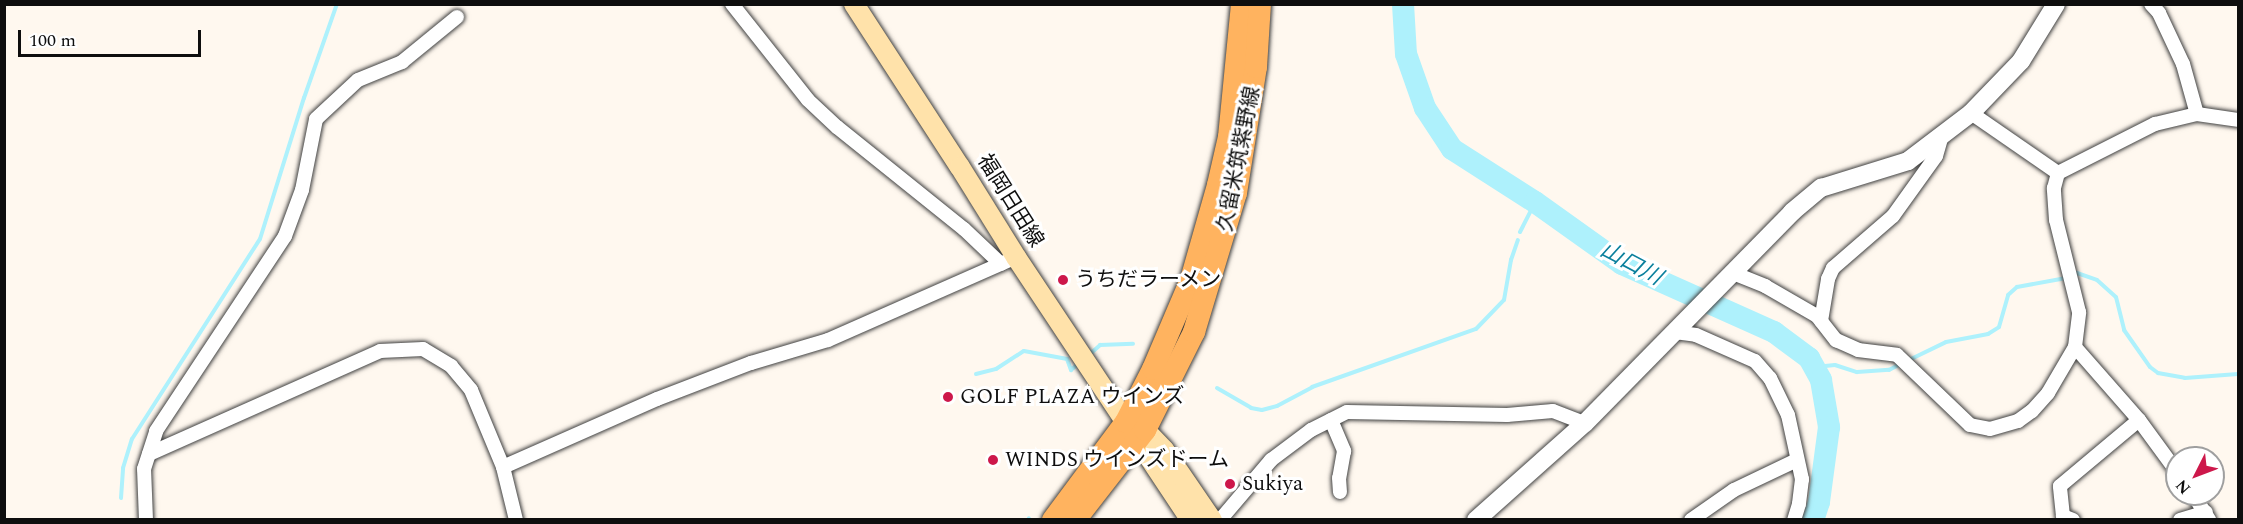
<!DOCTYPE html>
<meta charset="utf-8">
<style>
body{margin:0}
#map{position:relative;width:2243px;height:524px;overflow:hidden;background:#fff8ef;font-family:Spectral,"Noto Sans JP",serif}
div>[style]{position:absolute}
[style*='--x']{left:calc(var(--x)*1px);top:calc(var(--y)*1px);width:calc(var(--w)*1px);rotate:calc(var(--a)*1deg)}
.stream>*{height:4px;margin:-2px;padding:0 2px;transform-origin:2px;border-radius:2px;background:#aef1fc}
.river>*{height:22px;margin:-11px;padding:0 11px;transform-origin:11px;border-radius:11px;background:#aef1fc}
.roads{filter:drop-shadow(0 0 2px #414141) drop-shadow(0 0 2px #414141)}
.minor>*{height:14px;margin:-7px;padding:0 7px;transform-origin:7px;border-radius:7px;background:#fff}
.tertiary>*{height:18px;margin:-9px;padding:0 9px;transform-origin:9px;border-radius:9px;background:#fff}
.secondary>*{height:20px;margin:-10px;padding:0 10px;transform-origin:10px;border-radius:10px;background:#ffe2aa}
.primary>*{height:22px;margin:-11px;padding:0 11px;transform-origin:11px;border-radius:11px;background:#ffb35f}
.dots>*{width:16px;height:16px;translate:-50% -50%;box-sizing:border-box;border:3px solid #fff;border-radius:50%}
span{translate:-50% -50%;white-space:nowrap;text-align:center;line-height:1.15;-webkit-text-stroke:6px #fff;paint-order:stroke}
.street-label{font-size:21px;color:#0e0e0e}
.poi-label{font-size:21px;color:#0e0e0e}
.left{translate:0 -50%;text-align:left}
.water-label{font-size:22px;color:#0b809d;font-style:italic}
.frame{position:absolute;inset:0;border:6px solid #0e0e0e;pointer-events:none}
.north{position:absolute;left:2165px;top:446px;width:60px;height:60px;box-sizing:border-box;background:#fff;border:2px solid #9f9f9f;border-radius:50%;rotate:228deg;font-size:16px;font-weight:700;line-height:24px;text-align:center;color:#0e0e0e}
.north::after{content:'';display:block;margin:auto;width:21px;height:27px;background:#cd184b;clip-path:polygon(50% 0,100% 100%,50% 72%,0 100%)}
.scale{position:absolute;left:18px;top:30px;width:183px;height:27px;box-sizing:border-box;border:3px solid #0e0e0e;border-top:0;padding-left:8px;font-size:18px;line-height:21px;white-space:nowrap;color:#0e0e0e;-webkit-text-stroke:4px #fff;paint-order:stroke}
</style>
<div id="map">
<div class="stream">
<div style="--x:1520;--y:232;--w:34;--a:-63"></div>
<div style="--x:2073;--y:275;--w:4;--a:-27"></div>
<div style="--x:2077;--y:273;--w:21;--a:19"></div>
<div style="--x:2097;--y:280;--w:25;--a:42"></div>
<div style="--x:2116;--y:297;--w:34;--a:76"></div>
<div style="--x:2124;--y:330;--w:45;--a:54.9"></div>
<div style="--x:2150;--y:367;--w:10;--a:37"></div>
<div style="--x:2158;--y:373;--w:27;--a:10"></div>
<div style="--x:2185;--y:378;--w:53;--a:-4.3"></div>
<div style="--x:1089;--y:355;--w:15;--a:-42"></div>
<div style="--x:1100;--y:345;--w:33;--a:-2"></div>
<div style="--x:1909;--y:360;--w:41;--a:-25.9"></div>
<div style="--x:1946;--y:342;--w:43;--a:-10.8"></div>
<div style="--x:1988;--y:334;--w:13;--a:-32"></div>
<div style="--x:1999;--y:327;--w:33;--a:-74"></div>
<div style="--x:2008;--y:295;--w:12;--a:-42"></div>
<div style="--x:2017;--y:287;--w:50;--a:-10.4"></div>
<div style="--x:1815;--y:367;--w:20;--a:-6"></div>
<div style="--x:1835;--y:365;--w:23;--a:18"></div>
<div style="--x:1857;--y:372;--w:32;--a:-4"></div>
<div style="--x:1889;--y:370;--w:15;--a:-28"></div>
<div style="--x:976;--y:374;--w:21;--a:-14"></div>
<div style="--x:996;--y:369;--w:33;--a:-33"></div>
<div style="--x:1024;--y:351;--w:44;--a:10.5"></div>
<div style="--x:1067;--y:359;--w:12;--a:70"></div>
<div style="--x:1071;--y:370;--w:11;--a:-41"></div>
<div style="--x:1217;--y:388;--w:39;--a:30"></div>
<div style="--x:1251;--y:408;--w:11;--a:10"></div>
<div style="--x:1262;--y:410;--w:16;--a:-15"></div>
<div style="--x:1277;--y:406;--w:40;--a:-28"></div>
<div style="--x:1312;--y:387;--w:174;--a:-19.5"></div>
<div style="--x:1476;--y:329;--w:40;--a:-46"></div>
<div style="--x:1504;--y:300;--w:41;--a:-80.1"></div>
<div style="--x:1511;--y:260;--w:21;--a:-71"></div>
<div style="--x:121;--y:498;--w:30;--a:-86"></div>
<div style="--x:123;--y:468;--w:30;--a:-73"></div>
<div style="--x:132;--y:439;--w:237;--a:-57.4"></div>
<div style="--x:260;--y:239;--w:148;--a:-72.7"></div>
<div style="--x:304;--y:98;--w:100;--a:-70.7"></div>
<div style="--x:1028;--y:520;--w:2;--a:-63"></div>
</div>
<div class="river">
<div style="--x:1403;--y:4;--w:50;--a:86.6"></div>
<div style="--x:1406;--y:54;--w:57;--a:70.6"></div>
<div style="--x:1425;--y:108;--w:49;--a:56.6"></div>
<div style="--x:1452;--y:149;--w:98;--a:32.6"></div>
<div style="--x:1535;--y:202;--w:107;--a:35.5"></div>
<div style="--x:1622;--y:264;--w:167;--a:24.1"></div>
<div style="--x:1774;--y:332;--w:44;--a:36.6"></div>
<div style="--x:1809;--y:358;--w:25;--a:61"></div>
<div style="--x:1821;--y:380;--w:48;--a:80.3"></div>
<div style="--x:1829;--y:427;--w:76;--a:97.6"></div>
<div style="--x:1819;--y:502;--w:19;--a:108"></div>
</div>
<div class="roads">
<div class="minor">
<div style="--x:732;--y:4;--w:122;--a:51.6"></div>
<div style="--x:808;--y:100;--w:40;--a:43"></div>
<div style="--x:837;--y:127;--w:163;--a:38.8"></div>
<div style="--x:964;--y:229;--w:51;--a:43.4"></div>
<div style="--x:2151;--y:4;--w:12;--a:48"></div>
<div style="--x:2159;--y:13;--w:56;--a:64.8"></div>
<div style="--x:2183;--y:64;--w:52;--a:74.4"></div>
<div style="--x:1971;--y:113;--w:106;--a:34.6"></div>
<div style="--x:1733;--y:273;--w:35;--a:22"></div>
<div style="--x:1765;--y:286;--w:60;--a:30"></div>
<div style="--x:1817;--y:316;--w:31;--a:52"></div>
<div style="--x:1836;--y:340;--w:24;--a:24"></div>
<div style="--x:1858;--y:350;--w:39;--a:7"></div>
<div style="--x:1897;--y:355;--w:101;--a:43.8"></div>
<div style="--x:1970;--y:425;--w:20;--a:11"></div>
<div style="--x:1990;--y:429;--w:29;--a:-16"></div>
<div style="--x:2018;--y:421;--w:17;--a:-36"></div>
<div style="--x:2032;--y:411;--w:24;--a:-48"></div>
<div style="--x:2048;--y:393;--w:53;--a:-59.6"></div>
<div style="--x:2075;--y:347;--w:35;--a:-83"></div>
<div style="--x:2079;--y:312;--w:95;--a:-104"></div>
<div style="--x:2056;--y:220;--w:32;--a:-94"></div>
<div style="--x:2054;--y:188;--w:16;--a:-75"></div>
<div style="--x:2058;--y:173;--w:109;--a:-26.8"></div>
<div style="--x:2155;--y:124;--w:43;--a:-13.4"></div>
<div style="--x:2197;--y:114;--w:41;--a:8.3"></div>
<div style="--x:1821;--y:321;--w:43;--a:-80.5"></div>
<div style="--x:1828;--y:279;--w:12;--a:-66"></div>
<div style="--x:1833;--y:268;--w:79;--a:-40.9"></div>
<div style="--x:1893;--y:216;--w:74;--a:-54.4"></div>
<div style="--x:1936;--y:156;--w:19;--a:-74"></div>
<div style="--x:1675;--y:332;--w:21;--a:8"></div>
<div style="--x:1696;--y:335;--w:64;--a:23.8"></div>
<div style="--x:1755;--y:361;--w:23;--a:49"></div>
<div style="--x:1770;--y:378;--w:41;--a:64.1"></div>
<div style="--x:1788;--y:415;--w:66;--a:77.7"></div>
<div style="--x:1802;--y:479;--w:25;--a:97"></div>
<div style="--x:1799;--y:504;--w:17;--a:107"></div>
<div style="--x:2075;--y:347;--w:97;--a:48.8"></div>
<div style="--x:2139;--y:420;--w:64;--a:53.8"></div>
<div style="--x:1331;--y:420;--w:34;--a:67"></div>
<div style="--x:1344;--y:451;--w:27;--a:100"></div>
<div style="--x:1339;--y:478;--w:14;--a:86"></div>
<div style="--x:149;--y:454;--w:253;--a:-24"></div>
<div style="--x:380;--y:351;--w:43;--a:-2.7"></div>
<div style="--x:423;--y:349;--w:33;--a:31"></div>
<div style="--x:451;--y:366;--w:31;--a:50"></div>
<div style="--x:471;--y:390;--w:83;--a:67.4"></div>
<div style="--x:503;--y:467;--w:55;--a:76.2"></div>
<div style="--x:503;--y:467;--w:168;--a:-23.8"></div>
<div style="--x:657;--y:399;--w:101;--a:-21"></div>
<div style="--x:751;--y:363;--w:80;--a:-16.6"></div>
<div style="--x:828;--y:340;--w:206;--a:-23.8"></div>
<div style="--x:2193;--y:494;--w:31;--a:58"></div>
<div style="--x:146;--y:520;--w:51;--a:-92.2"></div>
<div style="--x:144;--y:469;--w:40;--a:-72"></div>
<div style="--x:156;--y:431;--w:234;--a:-56.5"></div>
<div style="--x:285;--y:236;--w:49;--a:-69.7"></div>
<div style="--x:302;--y:190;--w:72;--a:-78.8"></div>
<div style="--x:316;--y:119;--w:57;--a:-42.9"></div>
<div style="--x:358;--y:80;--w:48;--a:-22.2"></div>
<div style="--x:402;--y:62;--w:71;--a:-39.3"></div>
<div style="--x:1220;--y:520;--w:79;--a:-49.6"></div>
<div style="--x:1271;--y:460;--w:50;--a:-36.9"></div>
<div style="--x:1311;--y:430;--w:40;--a:-26.6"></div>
<div style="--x:1347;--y:412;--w:160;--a:1.1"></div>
<div style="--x:1507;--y:415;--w:46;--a:-5"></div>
<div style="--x:1553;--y:411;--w:34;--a:21"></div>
<div style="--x:1691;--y:520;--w:52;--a:-34.9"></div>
<div style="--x:1734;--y:490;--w:70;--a:-25.5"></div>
<div style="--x:2073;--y:520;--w:11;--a:-158"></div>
<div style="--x:2063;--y:516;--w:30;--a:-96"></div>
<div style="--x:2060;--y:486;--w:103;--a:-39.9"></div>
<div style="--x:2180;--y:520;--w:27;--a:-17"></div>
</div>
<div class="tertiary">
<div style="--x:1476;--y:520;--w:146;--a:-41.7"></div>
<div style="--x:1585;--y:423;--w:296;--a:-45.5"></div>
<div style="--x:1792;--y:212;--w:38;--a:-40"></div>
<div style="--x:1821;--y:188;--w:91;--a:-17.2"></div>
<div style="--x:1908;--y:161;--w:79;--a:-37.3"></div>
<div style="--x:1971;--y:113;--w:72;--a:-46.1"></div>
<div style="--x:2021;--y:61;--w:67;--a:-58.4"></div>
</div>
<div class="secondary">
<div style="--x:854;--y:4;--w:194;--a:57"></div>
<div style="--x:960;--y:167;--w:106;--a:58.1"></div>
<div style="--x:1016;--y:257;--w:316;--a:56.4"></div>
<div style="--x:1134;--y:425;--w:12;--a:24"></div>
<div style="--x:1145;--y:430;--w:28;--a:46"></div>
<div style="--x:1164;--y:450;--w:85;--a:55.6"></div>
</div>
<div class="primary">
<div style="--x:1053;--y:520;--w:122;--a:-53.3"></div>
<div style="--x:1126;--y:422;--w:59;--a:-63"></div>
<div style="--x:1153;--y:369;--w:97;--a:-66.9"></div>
<div style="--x:1191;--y:280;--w:99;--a:-74.1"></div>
<div style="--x:1218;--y:185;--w:49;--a:-77.1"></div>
<div style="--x:1229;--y:137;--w:134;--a:-84.4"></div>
<div style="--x:1075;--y:520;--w:114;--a:-52.1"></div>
<div style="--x:1145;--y:430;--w:110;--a:-63.4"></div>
<div style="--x:1194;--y:332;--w:145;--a:-73.2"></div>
<div style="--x:1236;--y:193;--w:128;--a:-81"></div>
<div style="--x:1256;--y:67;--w:63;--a:-86.4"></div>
</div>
</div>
<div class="dots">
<div style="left:1063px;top:280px;background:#cd184b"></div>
<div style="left:948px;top:397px;background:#cd184b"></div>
<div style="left:993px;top:460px;background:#cd184b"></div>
<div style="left:1230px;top:484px;background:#cd184b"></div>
</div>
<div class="street-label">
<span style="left:1239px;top:159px;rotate:-79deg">久留米筑紫野線</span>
<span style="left:1010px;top:201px;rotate:58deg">福岡日田線</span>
</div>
<div class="poi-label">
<span class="left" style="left:1075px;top:280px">うちだラーメン</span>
<span class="left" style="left:960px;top:397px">GOLF PLAZA ウインズ</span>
<span class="left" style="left:1005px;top:460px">WINDS ウインズドーム</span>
<span class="left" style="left:1242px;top:484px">Sukiya</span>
</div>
<div class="water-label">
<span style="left:1631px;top:264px;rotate:28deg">山口川</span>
</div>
<div class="frame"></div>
<div class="north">N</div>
<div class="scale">100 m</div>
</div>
